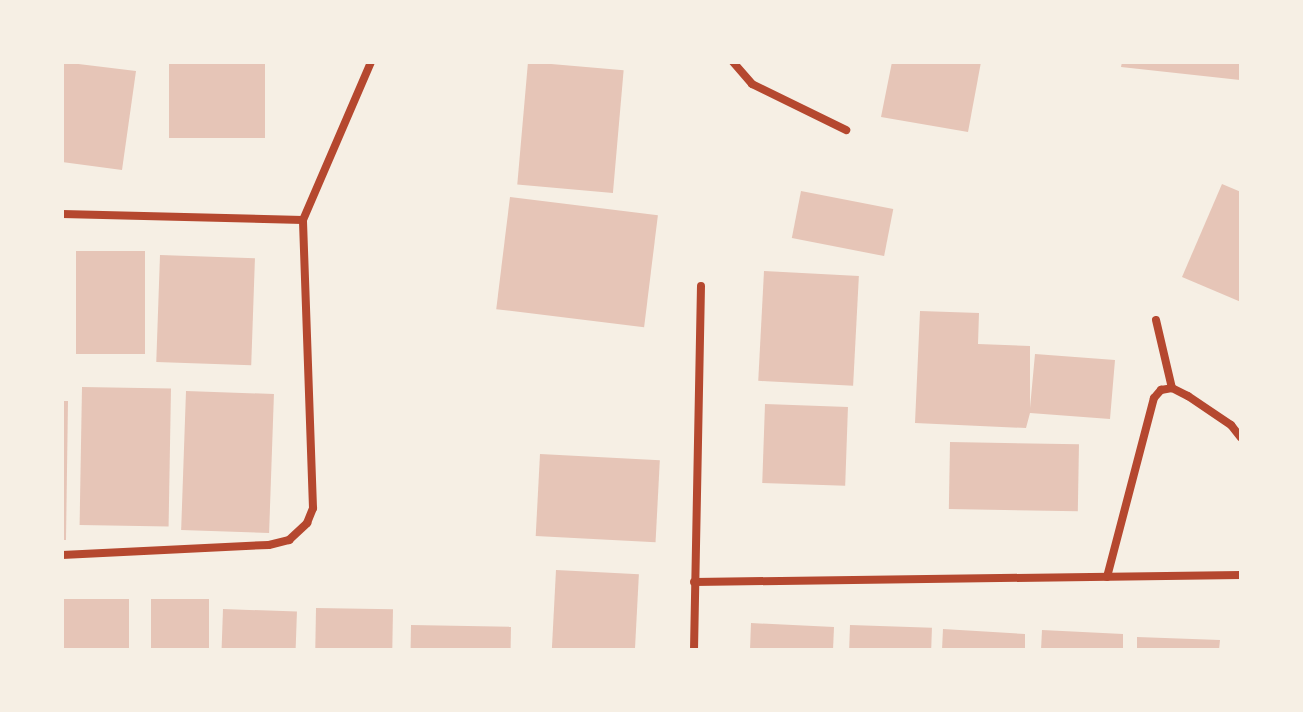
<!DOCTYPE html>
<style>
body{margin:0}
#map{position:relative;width:1303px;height:712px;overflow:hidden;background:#f6efe4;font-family:Merriweather,serif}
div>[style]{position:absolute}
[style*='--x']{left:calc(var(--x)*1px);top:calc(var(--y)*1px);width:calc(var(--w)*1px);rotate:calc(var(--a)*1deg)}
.building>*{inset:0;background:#e6c5b7;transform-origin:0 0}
.minor>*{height:8px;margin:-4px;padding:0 4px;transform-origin:4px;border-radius:4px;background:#b5482f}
span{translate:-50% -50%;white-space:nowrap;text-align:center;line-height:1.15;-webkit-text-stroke:8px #f6efe4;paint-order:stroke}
.frame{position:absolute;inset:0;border:64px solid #f6efe4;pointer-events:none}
</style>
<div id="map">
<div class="building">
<div style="clip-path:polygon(62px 62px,136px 71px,122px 170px,62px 162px)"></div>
<div style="left:169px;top:62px;width:96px;height:76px"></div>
<div style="left:528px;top:62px;width:96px;height:123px;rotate:5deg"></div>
<div style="clip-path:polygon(892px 62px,981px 62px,968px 132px,881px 117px)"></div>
<div style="clip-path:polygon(1122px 62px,1241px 62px,1241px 68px,1240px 80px,1121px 67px)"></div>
<div style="clip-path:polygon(1222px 184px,1241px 192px,1241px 302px,1182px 277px)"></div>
<div style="left:801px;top:191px;width:94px;height:48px;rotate:11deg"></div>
<div style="left:510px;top:197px;width:149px;height:113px;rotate:7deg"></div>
<div style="left:76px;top:251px;width:69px;height:103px"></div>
<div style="left:160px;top:255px;width:95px;height:107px;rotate:2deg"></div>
<div style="left:764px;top:271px;width:95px;height:110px;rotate:3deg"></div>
<div style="clip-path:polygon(920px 311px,979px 313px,978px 344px,1030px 346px,1030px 408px,1035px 354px,1115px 360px,1110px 419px,1030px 413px,1026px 428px,915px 423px)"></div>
<div style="left:82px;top:387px;width:89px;height:138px;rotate:1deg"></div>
<div style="left:186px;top:391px;width:88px;height:139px;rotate:2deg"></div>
<div style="clip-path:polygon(62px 401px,68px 401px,66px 540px,62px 540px)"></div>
<div style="left:765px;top:404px;width:83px;height:79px;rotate:2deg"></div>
<div style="left:950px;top:442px;width:129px;height:67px;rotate:1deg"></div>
<div style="left:540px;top:454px;width:120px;height:82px;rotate:3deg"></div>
<div style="left:556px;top:570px;width:83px;height:80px;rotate:3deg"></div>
<div style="left:62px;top:599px;width:67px;height:51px"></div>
<div style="left:151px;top:599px;width:58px;height:51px"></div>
<div style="left:316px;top:608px;width:77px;height:42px;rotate:1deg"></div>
<div style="left:223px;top:609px;width:74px;height:41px;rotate:2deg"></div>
<div style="clip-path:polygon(751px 623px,834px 627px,833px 650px,750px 650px)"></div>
<div style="left:411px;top:625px;width:100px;height:25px;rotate:1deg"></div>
<div style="left:850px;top:625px;width:82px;height:25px;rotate:2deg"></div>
<div style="clip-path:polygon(943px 629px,1025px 634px,1025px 650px,942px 650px)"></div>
<div style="clip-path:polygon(1042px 630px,1123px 634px,1123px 650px,1041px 650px)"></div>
<div style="clip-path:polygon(1137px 637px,1220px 640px,1219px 650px,1137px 650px)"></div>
</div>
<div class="minor">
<div style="--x:733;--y:62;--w:29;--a:49"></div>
<div style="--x:752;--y:84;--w:105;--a:26.1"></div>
<div style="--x:62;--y:214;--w:241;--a:1.4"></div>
<div style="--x:1156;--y:320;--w:70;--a:76.8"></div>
<div style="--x:62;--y:555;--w:207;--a:-2.8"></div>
<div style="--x:269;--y:545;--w:21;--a:-14"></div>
<div style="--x:289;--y:540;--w:25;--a:-43"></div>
<div style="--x:307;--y:523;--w:16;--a:-68"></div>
<div style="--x:313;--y:508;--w:288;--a:-92"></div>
<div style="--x:303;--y:220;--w:172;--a:-66.7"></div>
<div style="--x:1107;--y:577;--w:185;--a:-75.3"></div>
<div style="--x:1154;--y:398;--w:11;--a:-49"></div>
<div style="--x:1161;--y:390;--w:11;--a:-10"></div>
<div style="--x:1172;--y:388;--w:18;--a:27"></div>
<div style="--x:1188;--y:396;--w:52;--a:34"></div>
<div style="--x:1231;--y:425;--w:16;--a:52"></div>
<div style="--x:694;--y:582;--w:547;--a:-0.73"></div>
<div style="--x:694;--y:650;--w:364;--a:-88.9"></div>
</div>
<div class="frame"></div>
</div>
